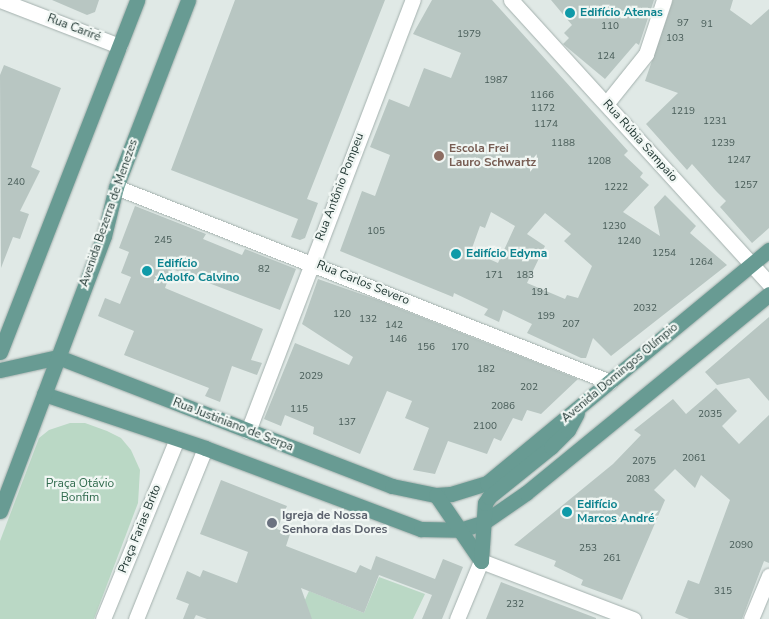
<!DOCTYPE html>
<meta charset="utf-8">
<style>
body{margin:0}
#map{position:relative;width:769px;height:619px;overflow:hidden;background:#e0e9e6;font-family:"Nunito Sans",sans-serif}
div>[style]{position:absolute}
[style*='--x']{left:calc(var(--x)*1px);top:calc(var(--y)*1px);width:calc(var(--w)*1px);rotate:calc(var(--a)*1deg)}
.green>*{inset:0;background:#bad8c5}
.building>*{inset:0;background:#b8c6c2}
.roads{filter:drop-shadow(0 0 1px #a3b0ad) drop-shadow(0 0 1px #a3b0ad)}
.minor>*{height:15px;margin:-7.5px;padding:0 7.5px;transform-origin:7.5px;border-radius:7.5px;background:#fff}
.tertiary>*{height:15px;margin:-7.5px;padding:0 7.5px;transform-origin:7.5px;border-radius:7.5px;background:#fff}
.primary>*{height:15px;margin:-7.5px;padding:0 7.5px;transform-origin:7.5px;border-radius:7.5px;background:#689b93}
.dots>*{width:14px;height:14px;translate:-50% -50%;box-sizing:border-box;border:2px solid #f0f6f3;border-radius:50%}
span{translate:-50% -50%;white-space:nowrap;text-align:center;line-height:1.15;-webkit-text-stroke:4.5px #f0f6f3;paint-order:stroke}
.number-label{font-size:10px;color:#485c58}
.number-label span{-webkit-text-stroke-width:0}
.culture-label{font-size:12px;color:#0d838f;font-weight:700}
.left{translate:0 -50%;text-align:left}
.street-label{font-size:12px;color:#223834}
.education-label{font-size:12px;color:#785e54;font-weight:700}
.park-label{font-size:12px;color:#306a4d}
.worship-label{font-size:12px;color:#5b616d;font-weight:700}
</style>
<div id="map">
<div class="green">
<div style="clip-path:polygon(70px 423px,85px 423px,107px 431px,121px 438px,131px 450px,140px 470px,138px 503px,94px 619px,0 619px,0 541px,39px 438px,49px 430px)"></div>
<div style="clip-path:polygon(379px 577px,425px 594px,413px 619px,311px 619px,304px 602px,309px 591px,364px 613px)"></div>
</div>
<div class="building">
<div style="clip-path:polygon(52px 0,99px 0,95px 12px,87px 15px)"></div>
<div style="clip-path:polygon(235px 0,385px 0,307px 199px,318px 203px,305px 238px,300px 240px,291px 237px,298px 219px,171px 170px)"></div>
<div style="clip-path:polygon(evenodd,432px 0,492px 0,628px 151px,624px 155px,643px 173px,640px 177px,649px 185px,623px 212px,660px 236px,654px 207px,665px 195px,696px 226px,690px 233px,727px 265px,611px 356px,593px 338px,586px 358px,581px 358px,527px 333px,532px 324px,503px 310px,499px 322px,484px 315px,488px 309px,454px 293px,453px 297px,340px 251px,362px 191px,375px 196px,390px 155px,370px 147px,389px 99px,409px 107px,424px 68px,451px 78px,461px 53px,413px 34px,432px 0,491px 212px,515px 226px,498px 263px,471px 251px,480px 226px,485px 228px,491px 212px,432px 0,545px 213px,571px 234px,564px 241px,592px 266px,578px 298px,567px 295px,565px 299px,527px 283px,545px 246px,527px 234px,545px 213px)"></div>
<div style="clip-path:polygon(551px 0,654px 0,639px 45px,636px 43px,605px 79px,563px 44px,569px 38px,564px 33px,572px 25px)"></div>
<div style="clip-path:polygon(673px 0,733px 0,730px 10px,751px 25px,769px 9px,769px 228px,752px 243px,720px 207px,726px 201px,716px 191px,692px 164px,687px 170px,646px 124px,678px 93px,645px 81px)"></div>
<div style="clip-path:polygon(4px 65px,61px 88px,31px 167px,40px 171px,20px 211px,29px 214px,20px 239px,13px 237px,1px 268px,0 75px)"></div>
<div style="clip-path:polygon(135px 206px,206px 234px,203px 239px,242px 255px,245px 249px,296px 269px,280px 310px,172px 269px,165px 288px,263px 329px,251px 360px,262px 363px,257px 375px,232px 366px,220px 402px,205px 396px,209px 388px,124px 355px,134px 331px,98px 316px,105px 298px,120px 304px,131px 277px,121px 273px,129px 252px,119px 248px)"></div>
<div style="clip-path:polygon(318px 279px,378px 300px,578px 379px,541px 414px,527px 410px,522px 421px,513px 418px,501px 441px,494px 438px,487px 454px,448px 441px,435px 474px,413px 470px,429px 428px,405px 418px,412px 401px,387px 391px,360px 454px,313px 434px,314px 427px,285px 415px,281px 426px,264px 419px,295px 343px,349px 365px,353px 357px,302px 324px)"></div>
<div style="clip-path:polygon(769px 317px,769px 401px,749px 378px,717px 385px,705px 372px)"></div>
<div style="clip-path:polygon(716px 388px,737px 411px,722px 426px,739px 444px,769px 415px,769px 563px,764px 561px,742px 619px,689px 619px,675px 613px,688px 580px,699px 584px,730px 500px,701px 475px,695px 488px,675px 469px,654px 490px,665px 500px,622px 600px,581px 585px,583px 580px,554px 566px,556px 561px,514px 545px,613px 464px,641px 435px,634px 430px,673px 399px,686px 414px)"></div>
<div style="clip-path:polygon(221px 480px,287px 506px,277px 529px,290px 534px,286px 546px,356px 573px,360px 565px,371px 570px,376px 556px,435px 579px,443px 559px,463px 567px,442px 619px,422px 619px,432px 595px,379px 575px,364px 613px,301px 588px,312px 619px,207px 619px,196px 615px,194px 619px,183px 619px,189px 604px,176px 599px,187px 571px,200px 577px,203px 570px,237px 583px,248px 552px,200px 534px)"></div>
<div style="clip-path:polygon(501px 582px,596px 618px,596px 619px,486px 619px)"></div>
</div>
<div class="roads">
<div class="minor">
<div style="--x:0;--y:0;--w:128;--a:21.1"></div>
<div style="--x:511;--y:0;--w:384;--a:47.7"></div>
<div style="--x:606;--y:104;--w:64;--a:-51.3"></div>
<div style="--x:646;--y:54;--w:57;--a:-71.6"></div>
<div style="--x:116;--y:187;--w:531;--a:21.54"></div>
<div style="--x:248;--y:431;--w:462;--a:-69.1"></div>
<div style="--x:103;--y:619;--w:195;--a:-67.7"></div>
<div style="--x:136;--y:619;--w:184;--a:-68"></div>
<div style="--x:751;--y:619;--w:47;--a:-67.3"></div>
</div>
<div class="tertiary">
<div style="--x:457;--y:619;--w:63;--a:-67.5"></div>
<div style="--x:481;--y:561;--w:163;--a:20.9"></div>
</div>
<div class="primary">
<div style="--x:0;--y:352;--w:378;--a:-68.7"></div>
<div style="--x:0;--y:370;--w:59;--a:-12.6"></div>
<div style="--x:58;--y:357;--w:358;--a:21.1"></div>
<div style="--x:392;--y:486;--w:45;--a:11.6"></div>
<div style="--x:436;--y:495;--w:15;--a:-4"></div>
<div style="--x:451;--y:494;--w:38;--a:-17"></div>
<div style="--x:487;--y:483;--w:366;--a:-39.6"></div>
<div style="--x:44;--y:394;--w:170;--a:18.5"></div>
<div style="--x:205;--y:448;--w:231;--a:20.6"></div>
<div style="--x:421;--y:529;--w:39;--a:1"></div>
<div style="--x:460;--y:530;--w:25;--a:-18"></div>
<div style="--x:484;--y:522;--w:51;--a:-34.6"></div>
<div style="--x:526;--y:493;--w:314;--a:-39.3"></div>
<div style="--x:436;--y:495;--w:80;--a:55.7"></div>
<div style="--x:0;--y:511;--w:294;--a:-69.3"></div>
<div style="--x:104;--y:236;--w:50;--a:-76.2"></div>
<div style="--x:116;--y:187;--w:200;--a:-68.9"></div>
<div style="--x:481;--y:561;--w:58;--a:-86.1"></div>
<div style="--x:485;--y:503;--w:7;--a:-56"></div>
<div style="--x:489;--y:497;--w:80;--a:-38.9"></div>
<div style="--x:551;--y:447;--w:24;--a:-45"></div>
<div style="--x:568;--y:430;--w:19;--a:-62"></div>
</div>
</div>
<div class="dots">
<div style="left:570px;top:13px;background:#0f9aa8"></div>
<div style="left:439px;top:156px;background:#8d6e63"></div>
<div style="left:456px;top:254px;background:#0f9aa8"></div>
<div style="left:147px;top:271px;background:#0f9aa8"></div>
<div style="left:567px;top:512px;background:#0f9aa8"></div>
<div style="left:272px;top:523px;background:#6b7280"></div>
</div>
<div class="number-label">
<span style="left:683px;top:24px">97</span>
<span style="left:707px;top:25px">91</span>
<span style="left:610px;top:27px">110</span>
<span style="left:469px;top:35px">1979</span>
<span style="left:675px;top:39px">103</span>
<span style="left:606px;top:57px">124</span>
<span style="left:496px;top:81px">1987</span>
<span style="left:542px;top:96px">1166</span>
<span style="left:543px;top:109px">1172</span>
<span style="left:683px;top:112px">1219</span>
<span style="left:715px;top:122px">1231</span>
<span style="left:546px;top:125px">1174</span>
<span style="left:563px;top:144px">1188</span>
<span style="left:723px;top:144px">1239</span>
<span style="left:739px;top:161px">1247</span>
<span style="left:599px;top:162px">1208</span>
<span style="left:16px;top:183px">240</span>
<span style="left:746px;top:186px">1257</span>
<span style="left:616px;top:188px">1222</span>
<span style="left:614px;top:227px">1230</span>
<span style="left:376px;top:232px">105</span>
<span style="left:163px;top:241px">245</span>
<span style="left:629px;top:242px">1240</span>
<span style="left:664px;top:254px">1254</span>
<span style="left:701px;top:263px">1264</span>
<span style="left:264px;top:270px">82</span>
<span style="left:494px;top:276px">171</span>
<span style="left:525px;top:276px">183</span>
<span style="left:540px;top:293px">191</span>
<span style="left:645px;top:309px">2032</span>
<span style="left:342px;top:315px">120</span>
<span style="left:546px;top:317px">199</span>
<span style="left:368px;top:320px">132</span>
<span style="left:571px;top:325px">207</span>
<span style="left:394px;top:326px">142</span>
<span style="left:398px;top:340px">146</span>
<span style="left:426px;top:348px">156</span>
<span style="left:460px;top:348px">170</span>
<span style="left:486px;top:370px">182</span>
<span style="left:311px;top:377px">2029</span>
<span style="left:529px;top:388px">202</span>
<span style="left:503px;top:407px">2086</span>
<span style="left:299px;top:410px">115</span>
<span style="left:710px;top:415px">2035</span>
<span style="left:347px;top:423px">137</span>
<span style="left:485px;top:427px">2100</span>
<span style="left:694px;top:459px">2061</span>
<span style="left:644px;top:462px">2075</span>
<span style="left:638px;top:480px">2083</span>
<span style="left:741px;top:546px">2090</span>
<span style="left:588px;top:549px">253</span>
<span style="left:612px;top:559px">261</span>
<span style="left:723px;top:592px">315</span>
<span style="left:515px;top:605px">232</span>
</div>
<div class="culture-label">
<span class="left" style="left:580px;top:13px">Edifício Atenas</span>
<span class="left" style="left:466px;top:254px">Edifício Edyma</span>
<span class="left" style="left:157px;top:271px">Edifício<br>Adolfo Calvino</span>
<span class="left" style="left:577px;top:512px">Edifício<br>Marcos André</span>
</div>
<div class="street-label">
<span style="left:74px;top:28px;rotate:21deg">Rua Cariré</span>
<span style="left:640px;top:141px;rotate:48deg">Rua Rúbia Sampaio</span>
<span style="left:340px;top:187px;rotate:-69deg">Rua Antônio Pompeu</span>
<span style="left:109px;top:213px;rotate:-71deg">Avenida Bezerra de Menezes</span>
<span style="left:363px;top:283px;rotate:22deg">Rua Carlos Severo</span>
<span style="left:620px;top:373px;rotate:-40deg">Avenida Domingos Olímpio</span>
<span style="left:233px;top:425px;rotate:21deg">Rua Justiniano de Serpa</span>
<span style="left:140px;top:529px;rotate:-68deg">Praça Farias Brito</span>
</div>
<div class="education-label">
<span class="left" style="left:449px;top:156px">Escola Frei<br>Lauro Schwartz</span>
</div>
<div class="park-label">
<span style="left:80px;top:491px">Praça Otávio<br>Bonfim</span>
</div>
<div class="worship-label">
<span class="left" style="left:282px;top:523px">Igreja de Nossa<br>Senhora das Dores</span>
</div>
</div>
